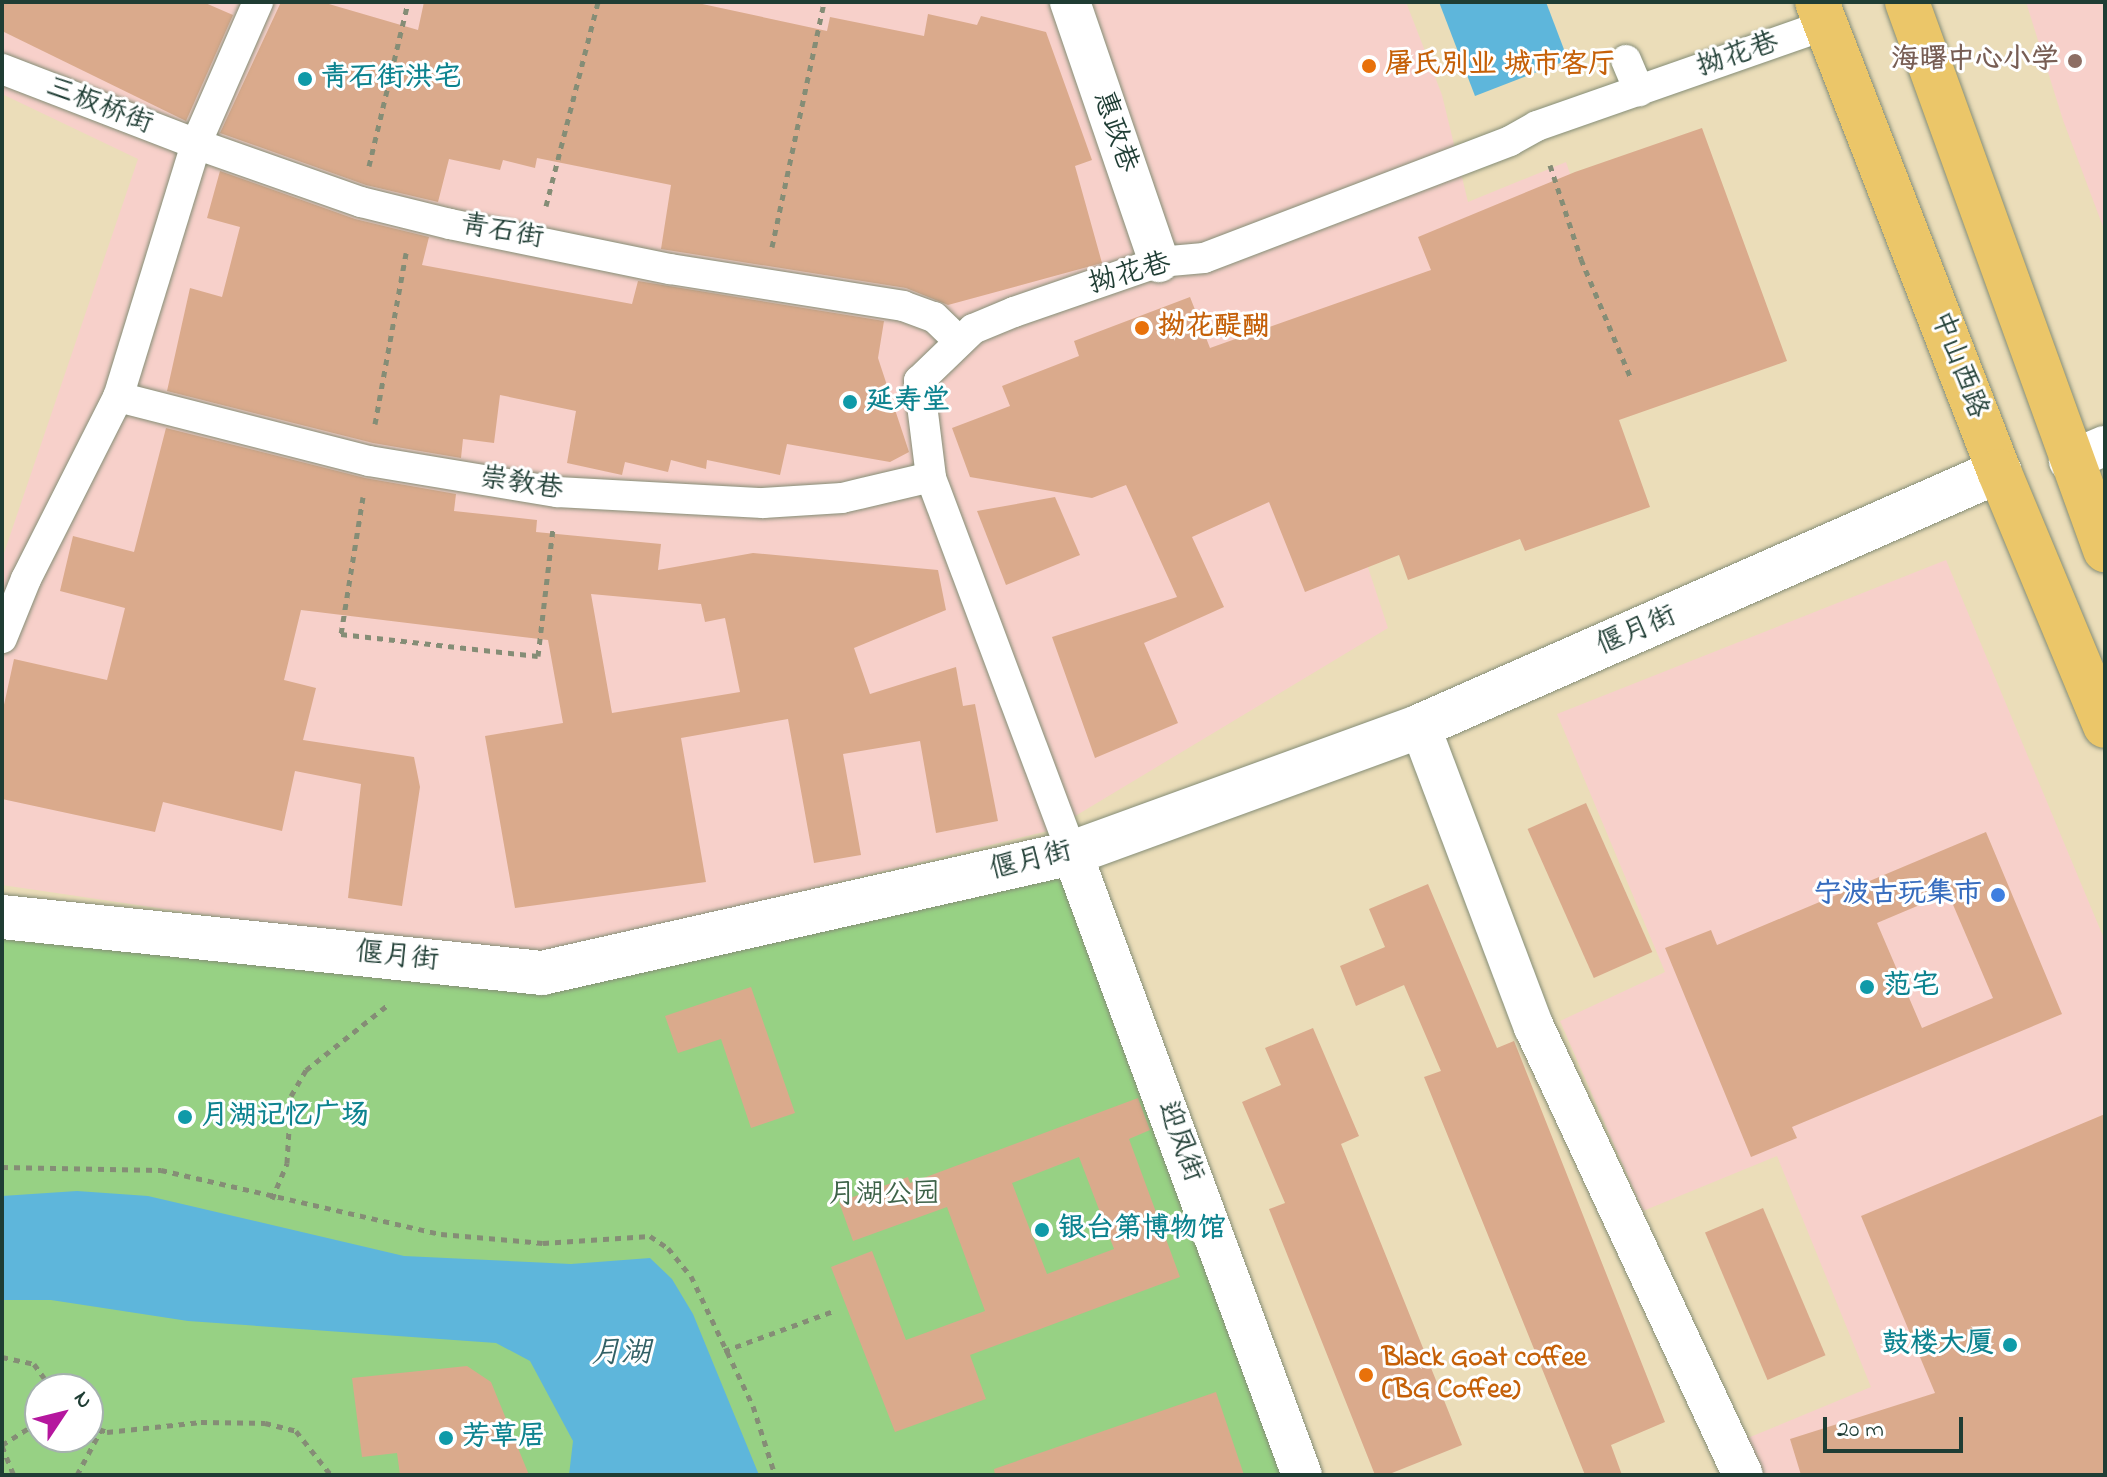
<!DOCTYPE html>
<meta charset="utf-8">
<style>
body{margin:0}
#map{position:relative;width:2107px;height:1477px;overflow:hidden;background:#ebddb9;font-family:"Indie Flower","LXGW WenKai TC",sans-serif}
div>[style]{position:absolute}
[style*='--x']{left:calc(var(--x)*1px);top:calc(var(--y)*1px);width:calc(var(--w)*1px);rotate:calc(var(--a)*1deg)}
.built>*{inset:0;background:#f7d0ca}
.green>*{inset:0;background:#97d184}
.water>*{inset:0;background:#5eb6db}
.building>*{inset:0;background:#daaa8c;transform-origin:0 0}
.path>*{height:5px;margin-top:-2.5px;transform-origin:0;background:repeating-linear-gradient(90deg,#858d76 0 6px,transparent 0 12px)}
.roads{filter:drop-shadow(0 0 2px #858d76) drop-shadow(0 0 2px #858d76)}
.pedestrian>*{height:30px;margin:-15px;padding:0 15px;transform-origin:15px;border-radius:15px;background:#fff}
.minor>*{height:40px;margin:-20px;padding:0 20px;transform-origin:20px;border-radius:20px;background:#fff}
.tertiary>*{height:44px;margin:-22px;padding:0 22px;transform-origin:22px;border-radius:22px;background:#fff}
.primary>*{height:44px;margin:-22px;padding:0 22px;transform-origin:22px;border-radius:22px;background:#ebc669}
.dots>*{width:22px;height:22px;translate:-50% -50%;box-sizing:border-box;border:4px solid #fff;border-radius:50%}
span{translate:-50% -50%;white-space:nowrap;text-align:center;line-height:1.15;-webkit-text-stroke:6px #fff;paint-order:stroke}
.street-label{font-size:28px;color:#1f3d34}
.education-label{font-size:28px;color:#785e54;font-weight:700}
.right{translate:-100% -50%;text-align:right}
.food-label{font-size:28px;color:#c56008;font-weight:700}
.left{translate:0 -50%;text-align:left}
.culture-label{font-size:28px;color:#0d838f;font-weight:700}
.shop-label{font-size:28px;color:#366cbe;font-weight:700}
.park-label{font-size:28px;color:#3d6248}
.water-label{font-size:30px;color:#326166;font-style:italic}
.frame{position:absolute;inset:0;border:4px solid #1f3d34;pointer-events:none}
.north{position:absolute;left:24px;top:1373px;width:80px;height:80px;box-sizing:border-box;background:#fff;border:2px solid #a5b1ae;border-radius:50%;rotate:55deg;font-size:22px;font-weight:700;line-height:32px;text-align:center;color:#1f3d34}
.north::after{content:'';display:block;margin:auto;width:28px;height:36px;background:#b5179e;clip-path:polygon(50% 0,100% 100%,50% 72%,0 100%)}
.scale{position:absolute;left:1823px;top:1417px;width:140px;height:36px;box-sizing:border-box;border:4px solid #1f3d34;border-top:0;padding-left:10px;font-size:24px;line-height:28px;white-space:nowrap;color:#1f3d34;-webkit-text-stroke:6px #fff;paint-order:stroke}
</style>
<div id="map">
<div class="built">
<div style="clip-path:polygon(2px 2px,1406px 2px,1442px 95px,1468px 202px,1566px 162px,1624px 331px,1329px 449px,1388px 628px,1052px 830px,516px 961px,2px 885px,2px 559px,138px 159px,2px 94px)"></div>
<div style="clip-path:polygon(2026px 2px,2105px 2px,2105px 232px,2063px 120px)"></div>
<div style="clip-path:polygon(1946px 560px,2105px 941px,2105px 1475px,1752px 1475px,1738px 1442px,1871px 1387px,1777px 1156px,1643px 1211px,1560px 1021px,1665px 972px,1557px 714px)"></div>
</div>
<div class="green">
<div style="clip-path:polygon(evenodd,1064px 874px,1283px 1475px,2px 1475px,2px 931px,541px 981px,1064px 874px,40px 1389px,88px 1389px,88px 1437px,40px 1437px,40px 1389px)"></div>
</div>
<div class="water">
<div style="clip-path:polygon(1439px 2px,1546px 2px,1568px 60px,1475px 96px)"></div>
<div style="clip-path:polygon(77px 1191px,148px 1196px,404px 1256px,571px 1264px,650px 1258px,672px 1279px,693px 1314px,759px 1475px,569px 1475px,573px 1441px,530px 1361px,496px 1343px,188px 1321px,51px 1300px,2px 1300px,2px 1196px)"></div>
</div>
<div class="building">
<div style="clip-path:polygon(2px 2px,203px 2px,233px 15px,186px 121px,2px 31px)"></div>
<div style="clip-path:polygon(281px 2px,322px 2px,418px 30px,424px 2px,693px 2px,827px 31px,830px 17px,924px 36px,928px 14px,977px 25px,981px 16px,1046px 32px,1092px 160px,1075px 166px,1102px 263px,948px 305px,906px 288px,661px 249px,671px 185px,537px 158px,535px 168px,503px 160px,500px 170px,449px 159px,438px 202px,366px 185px,220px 133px)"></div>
<div style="clip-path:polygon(1702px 128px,1787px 361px,1619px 420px,1650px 507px,1525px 551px,1520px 539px,1408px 580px,1399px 555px,1305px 592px,1269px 502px,1192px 537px,1224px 607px,1144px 643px,1178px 723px,1095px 758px,1052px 637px,1177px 597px,1126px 485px,1092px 498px,970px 477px,952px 428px,1010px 406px,1002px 386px,1079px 356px,1074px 341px,1190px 297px,1210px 348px,1431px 270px,1418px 237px,1575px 172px)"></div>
<div style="clip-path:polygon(220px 171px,355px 219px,429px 237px,422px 265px,632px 304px,638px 281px,884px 321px,878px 358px,909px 452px,890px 462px,787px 444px,780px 475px,707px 460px,706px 469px,671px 460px,668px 472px,625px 462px,622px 475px,567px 463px,576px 411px,500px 395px,494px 443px,463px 439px,461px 458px,373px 443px,167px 391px,190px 288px,222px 297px,240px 227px,207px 218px)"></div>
<div style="clip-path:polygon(evenodd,166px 428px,365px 478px,456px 494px,454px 511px,537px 520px,536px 532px,661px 544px,658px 570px,753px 553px,938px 570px,946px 610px,854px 648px,870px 694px,956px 667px,963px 706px,975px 704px,998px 821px,936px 833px,920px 741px,843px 754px,861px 855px,814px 863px,788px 719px,681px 738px,706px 882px,515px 908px,485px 736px,563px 723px,548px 640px,301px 610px,284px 680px,316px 688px,303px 740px,414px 757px,420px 787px,402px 906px,348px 898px,361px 784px,295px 771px,282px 831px,163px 802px,155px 832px,2px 799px,2px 714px,14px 659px,107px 680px,125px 608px,60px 591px,73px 536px,134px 552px,166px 428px,591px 594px,701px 604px,705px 622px,725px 618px,740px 692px,612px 713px,591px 594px)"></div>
<div style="clip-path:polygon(1055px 497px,1080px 555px,1006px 585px,977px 511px)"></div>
<div style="left:1586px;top:803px;width:163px;height:64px;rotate:66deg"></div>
<div style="clip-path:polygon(evenodd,1986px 832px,2062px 1014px,1792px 1127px,1797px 1138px,1751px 1157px,1665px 948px,1711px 930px,1717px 945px,1986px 832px,1948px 893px,1993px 998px,1922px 1028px,1877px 923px,1948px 893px)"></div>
<div style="clip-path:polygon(1428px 884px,1497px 1048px,1514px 1041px,1665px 1422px,1611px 1445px,1622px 1475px,1585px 1475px,1424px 1077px,1441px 1071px,1404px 985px,1356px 1006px,1340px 966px,1385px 947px,1369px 909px)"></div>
<div style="clip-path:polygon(751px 987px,795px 1113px,751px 1128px,721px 1039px,678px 1053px,665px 1016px)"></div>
<div style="clip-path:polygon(1313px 1028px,1359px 1136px,1341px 1144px,1462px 1445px,1387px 1475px,1375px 1475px,1269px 1209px,1285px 1203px,1242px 1102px,1281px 1085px,1265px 1048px)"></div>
<div style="clip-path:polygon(evenodd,1138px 1098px,1150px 1130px,1129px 1139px,1180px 1277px,970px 1355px,986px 1399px,895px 1432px,831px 1267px,872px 1251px,906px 1340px,985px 1311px,947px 1207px,853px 1241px,839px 1202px,908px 1177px,910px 1183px,1138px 1098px,1079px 1157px,1114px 1249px,1047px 1274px,1012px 1183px,1079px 1157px)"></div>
<div style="clip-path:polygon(2105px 1114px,2105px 1475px,1801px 1475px,1790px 1439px,1935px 1393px,1861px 1216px)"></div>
<div style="left:1763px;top:1208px;width:160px;height:63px;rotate:67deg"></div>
<div style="clip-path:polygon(467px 1366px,491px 1382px,529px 1475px,400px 1475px,397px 1453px,362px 1457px,352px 1378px)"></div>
<div style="clip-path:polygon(1216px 1392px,1244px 1475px,995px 1475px,994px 1469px)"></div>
</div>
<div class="path">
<div style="--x:1550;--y:165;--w:99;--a:71.7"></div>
<div style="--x:1581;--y:259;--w:127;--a:67.3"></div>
<div style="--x:369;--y:166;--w:169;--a:-76.6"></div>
<div style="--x:546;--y:206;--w:211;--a:-75.7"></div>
<div style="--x:772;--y:247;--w:250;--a:-78"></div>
<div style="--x:375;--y:424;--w:174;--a:-79.7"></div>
<div style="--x:363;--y:497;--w:139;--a:99.1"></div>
<div style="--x:341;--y:634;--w:198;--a:6.4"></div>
<div style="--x:538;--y:656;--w:128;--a:-83.3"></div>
<div style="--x:2;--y:1167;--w:159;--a:1.1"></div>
<div style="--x:161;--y:1170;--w:287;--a:12.9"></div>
<div style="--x:441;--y:1234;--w:102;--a:5"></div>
<div style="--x:543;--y:1243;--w:107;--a:-3.7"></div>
<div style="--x:650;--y:1236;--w:22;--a:34"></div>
<div style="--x:668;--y:1248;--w:36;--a:51"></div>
<div style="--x:691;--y:1276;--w:144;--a:64.5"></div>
<div style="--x:753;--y:1406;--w:72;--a:72.3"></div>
<div style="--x:272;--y:1199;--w:39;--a:-67"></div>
<div style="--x:287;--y:1163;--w:67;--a:-86.6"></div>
<div style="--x:291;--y:1096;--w:30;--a:-60"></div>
<div style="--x:306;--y:1070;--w:106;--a:-38.5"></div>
<div style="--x:724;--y:1351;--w:119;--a:-20.1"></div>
<div style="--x:2;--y:1357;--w:33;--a:12"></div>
<div style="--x:34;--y:1364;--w:31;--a:54"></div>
<div style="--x:88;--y:1425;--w:20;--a:20"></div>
<div style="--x:107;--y:1432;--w:95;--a:-6.1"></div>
<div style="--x:201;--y:1422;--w:64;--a:0.9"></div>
<div style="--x:265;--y:1423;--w:32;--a:14"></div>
<div style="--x:296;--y:1431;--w:56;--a:51.5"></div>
<div style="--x:2;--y:1445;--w:45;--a:-32.3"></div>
<div style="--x:2;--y:1446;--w:31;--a:68"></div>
<div style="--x:77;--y:1475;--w:51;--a:-61.9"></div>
</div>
<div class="roads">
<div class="pedestrian">
<div style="--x:258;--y:2;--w:155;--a:113.6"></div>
<div style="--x:196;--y:144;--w:175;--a:19.4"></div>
<div style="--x:361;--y:202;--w:92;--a:13.9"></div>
<div style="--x:450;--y:224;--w:225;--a:11.6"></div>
<div style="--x:670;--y:269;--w:236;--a:9"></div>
<div style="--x:903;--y:306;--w:33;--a:20"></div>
<div style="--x:934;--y:317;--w:35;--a:44"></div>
<div style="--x:1626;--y:60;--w:34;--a:67"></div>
<div style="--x:2;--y:69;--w:208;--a:21.1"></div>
<div style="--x:196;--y:144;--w:265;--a:107.1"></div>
<div style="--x:118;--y:397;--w:204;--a:116.8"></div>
<div style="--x:26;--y:579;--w:64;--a:112.1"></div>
<div style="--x:118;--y:397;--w:259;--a:14.3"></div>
<div style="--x:369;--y:461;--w:191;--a:9.4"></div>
<div style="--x:557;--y:492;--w:206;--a:3.1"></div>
<div style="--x:763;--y:503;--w:79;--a:-3.6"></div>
<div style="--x:842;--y:498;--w:91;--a:-13.3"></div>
<div style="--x:1072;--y:853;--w:402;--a:-110.6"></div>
<div style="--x:931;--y:477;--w:97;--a:-97.1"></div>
<div style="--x:919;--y:381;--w:75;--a:-43.9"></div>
<div style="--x:973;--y:329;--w:44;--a:-22.5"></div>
<div style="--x:1014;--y:312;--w:153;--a:-19"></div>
<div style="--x:1159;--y:262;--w:45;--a:-5.1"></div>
<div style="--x:1204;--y:258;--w:328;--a:-20.9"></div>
<div style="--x:1510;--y:141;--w:31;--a:-29"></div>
<div style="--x:1537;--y:126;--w:305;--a:-19.3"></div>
</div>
<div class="minor">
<div style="--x:1070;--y:2;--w:275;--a:71.1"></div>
<div style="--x:2069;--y:461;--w:39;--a:-23"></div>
<div style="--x:1420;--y:726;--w:322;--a:69.3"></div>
<div style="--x:1534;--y:1027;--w:494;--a:65"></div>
<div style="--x:1072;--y:853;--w:663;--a:69.71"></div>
</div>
<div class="tertiary">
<div style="--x:2;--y:917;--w:543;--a:5.92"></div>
<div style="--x:542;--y:973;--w:543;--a:-12.76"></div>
<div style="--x:1072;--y:853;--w:370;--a:-20"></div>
<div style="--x:1420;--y:726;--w:633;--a:-23.77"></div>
</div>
<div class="primary">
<div style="--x:1817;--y:2;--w:503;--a:68.79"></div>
<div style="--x:1999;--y:471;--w:276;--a:67.4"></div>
<div style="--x:1907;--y:2;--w:583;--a:70.13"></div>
</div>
</div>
<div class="dots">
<div style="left:2075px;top:61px;background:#8d6e63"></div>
<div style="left:1369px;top:66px;background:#e8710a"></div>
<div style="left:305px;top:79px;background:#0f9aa8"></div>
<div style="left:1142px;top:328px;background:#e8710a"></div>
<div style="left:850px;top:402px;background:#0f9aa8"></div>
<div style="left:1998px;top:895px;background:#3f7fe0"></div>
<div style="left:1867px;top:987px;background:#0f9aa8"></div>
<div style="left:185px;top:1117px;background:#0f9aa8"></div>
<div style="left:1042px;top:1230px;background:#0f9aa8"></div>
<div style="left:2010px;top:1345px;background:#0f9aa8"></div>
<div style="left:1366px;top:1375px;background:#e8710a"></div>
<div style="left:446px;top:1438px;background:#0f9aa8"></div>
</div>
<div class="street-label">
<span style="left:1738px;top:56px;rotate:-19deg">拗花巷</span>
<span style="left:99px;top:107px;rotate:21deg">三板桥街</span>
<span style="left:1114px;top:132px;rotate:71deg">惠政巷</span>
<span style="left:502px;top:233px;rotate:10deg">青石街</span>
<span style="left:1130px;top:275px;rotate:-16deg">拗花巷</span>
<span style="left:1958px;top:365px;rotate:69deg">中山西路</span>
<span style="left:521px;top:485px;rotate:8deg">崇教巷</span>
<span style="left:1637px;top:632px;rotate:-23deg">偃月街</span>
<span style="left:1031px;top:862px;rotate:-14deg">偃月街</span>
<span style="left:397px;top:958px;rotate:6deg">偃月街</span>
<span style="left:1179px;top:1142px;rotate:70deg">迎凤街</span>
</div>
<div class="education-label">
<span class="right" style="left:2059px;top:61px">海曙中心小学</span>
</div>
<div class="food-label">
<span class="left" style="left:1385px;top:66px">屠氏别业 城市客厅</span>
<span class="left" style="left:1158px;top:328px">拗花醍醐</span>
<span class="left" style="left:1382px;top:1375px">Black Goat coffee<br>(BG Coffee)</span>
</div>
<div class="culture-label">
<span class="left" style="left:321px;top:79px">青石街洪宅</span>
<span class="left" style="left:866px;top:402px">延寿堂</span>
<span class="left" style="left:1883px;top:987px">范宅</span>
<span class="left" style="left:201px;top:1117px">月湖记忆广场</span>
<span class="left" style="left:1058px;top:1230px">银台第博物馆</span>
<span class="right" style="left:1994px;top:1345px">鼓楼大厦</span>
<span class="left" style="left:462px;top:1438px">芳草居</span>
</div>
<div class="shop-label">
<span class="right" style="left:1982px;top:895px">宁波古玩集市</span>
</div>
<div class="park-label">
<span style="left:884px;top:1196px">月湖公园</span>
</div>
<div class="water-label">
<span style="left:621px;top:1354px">月湖</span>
</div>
<div class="frame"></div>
<div class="north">N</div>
<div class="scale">20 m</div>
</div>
